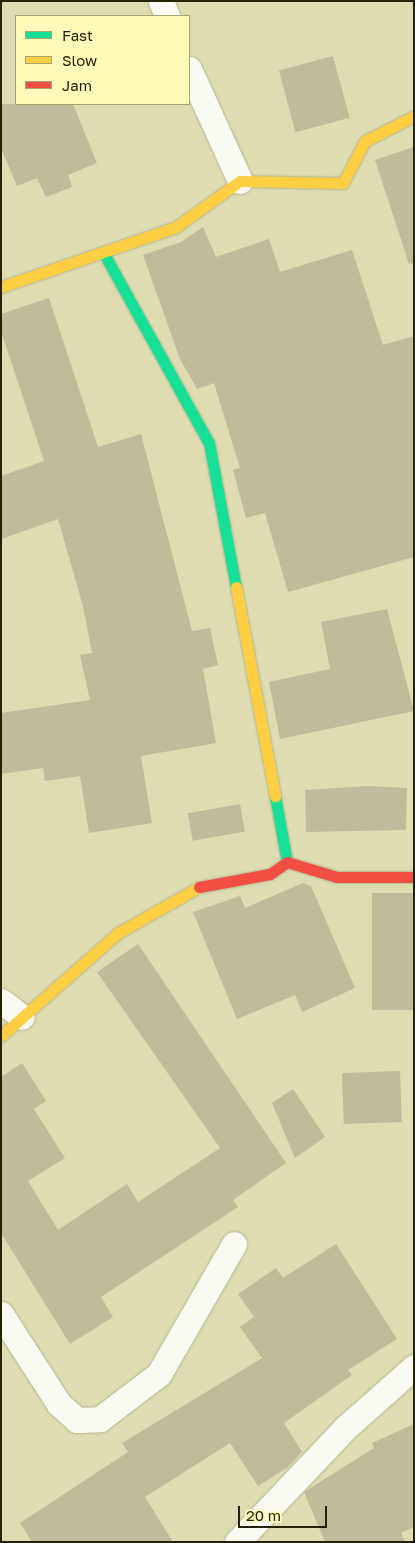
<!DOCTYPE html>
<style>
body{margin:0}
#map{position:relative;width:415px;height:1543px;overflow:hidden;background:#dedcb1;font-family:"Golos Text",sans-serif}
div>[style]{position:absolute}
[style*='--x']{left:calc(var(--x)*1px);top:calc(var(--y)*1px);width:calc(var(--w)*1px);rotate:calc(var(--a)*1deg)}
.building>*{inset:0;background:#bebc9a;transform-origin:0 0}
.roads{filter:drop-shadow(0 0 1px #b7b592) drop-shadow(0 0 1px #b7b592)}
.street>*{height:25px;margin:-12.5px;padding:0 12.5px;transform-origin:12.5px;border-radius:12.5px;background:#fafaf3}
.fast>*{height:11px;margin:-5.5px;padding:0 5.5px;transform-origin:5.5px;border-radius:5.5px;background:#16e098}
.slow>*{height:11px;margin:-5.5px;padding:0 5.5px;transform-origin:5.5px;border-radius:5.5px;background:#ffcf43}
.jam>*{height:11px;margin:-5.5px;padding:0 5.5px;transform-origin:5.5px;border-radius:5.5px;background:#f24e42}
span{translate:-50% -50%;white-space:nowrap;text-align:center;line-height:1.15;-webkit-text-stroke:4px #fdfaba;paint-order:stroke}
.frame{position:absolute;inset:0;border:2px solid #252201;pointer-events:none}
.legend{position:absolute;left:15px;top:15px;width:175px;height:90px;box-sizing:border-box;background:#fdfaba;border:1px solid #a7a470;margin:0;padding:6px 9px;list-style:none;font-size:15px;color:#252201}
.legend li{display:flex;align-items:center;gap:10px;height:25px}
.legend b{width:25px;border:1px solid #a7a470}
.scale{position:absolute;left:238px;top:1506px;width:89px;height:22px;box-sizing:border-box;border:2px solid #252201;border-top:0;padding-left:6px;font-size:15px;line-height:18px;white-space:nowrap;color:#252201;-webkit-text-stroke:4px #fdfaba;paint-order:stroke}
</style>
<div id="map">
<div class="building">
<div style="left:333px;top:56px;width:64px;height:56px;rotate:75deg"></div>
<div style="clip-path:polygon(1px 104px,73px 104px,97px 163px,68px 175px,72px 187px,46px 197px,37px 178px,17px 186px,1px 148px)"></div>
<div style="clip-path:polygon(414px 147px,414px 263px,409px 264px,375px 160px)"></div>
<div style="clip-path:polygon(203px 227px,216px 257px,269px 239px,280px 272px,352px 250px,383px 345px,414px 336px,414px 557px,288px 592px,265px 513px,246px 518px,233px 470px,240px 468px,214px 383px,197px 389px,180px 359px,143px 255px,181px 242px)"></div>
<div style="clip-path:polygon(49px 298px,98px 447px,141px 434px,192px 631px,210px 628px,218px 665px,203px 669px,216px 743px,141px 756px,152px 823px,89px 833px,80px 776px,45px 781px,43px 768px,1px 774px,1px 713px,90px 700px,80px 655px,92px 653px,83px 606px,58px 519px,1px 539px,1px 476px,44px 461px,1px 331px,1px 314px)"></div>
<div style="clip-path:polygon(387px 609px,414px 711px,280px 739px,269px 682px,330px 669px,321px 622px)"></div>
<div style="clip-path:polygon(368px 786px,407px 788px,406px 830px,306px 832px,305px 790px)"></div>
<div style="left:240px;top:804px;width:28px;height:53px;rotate:80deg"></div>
<div style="clip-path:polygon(303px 883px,311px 886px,355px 988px,302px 1012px,295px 995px,237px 1019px,193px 912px,240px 896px,245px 908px)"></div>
<div style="left:372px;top:893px;width:42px;height:117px"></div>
<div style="clip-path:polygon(138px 944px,286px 1163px,233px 1200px,238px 1207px,101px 1297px,113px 1317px,70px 1344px,1px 1233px,1px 1077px,22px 1063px,46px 1101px,34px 1109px,65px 1158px,28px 1181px,58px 1230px,127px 1184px,138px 1202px,220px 1148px,97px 972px)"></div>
<div style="left:400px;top:1071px;width:51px;height:58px;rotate:88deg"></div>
<div style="clip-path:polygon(293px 1089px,325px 1137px,295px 1158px,272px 1103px)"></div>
<div style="clip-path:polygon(336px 1244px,397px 1339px,348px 1370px,352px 1375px,284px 1423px,302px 1452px,288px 1467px,258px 1486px,230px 1443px,145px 1497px,173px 1542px,32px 1542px,20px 1523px,128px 1452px,122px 1443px,262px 1358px,240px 1327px,254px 1317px,238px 1294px,276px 1268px,283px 1278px)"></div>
<div style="clip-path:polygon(414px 1424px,414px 1527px,401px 1533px,405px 1542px,325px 1542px,304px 1492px,374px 1448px,372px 1443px)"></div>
</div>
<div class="roads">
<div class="street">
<div style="--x:161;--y:1;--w:16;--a:68"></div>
<div style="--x:189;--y:69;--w:123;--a:65.5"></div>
<div style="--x:1;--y:1001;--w:26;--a:37"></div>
<div style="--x:1;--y:1314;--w:107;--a:57.2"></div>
<div style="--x:59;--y:1404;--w:24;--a:42"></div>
<div style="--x:77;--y:1420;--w:23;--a:-2"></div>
<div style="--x:100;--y:1419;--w:74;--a:-37.3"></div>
<div style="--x:159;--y:1374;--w:150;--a:-60"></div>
<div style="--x:237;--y:1542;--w:157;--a:-46.5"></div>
<div style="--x:345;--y:1428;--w:92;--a:-41.5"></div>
</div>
<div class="fast">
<div style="--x:103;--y:252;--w:218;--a:61"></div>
<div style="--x:209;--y:443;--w:147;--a:79.4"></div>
<div style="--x:275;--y:796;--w:67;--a:79.7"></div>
</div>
<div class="slow">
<div style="--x:1;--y:287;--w:185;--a:-18.9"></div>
<div style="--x:176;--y:227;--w:79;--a:-35.7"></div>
<div style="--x:240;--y:181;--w:103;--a:1.1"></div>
<div style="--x:343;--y:183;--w:47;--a:-62.4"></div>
<div style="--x:365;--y:141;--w:55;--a:-27"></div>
<div style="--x:236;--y:587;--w:213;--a:79.4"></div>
<div style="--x:1;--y:1036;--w:156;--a:-41.4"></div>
<div style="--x:118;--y:933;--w:93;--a:-29.6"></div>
</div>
<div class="jam">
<div style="--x:199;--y:887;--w:72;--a:-10.4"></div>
<div style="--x:270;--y:874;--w:21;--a:-35"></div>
<div style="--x:287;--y:862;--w:52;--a:16.7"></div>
<div style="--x:337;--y:877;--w:77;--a:0"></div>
</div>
</div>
<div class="frame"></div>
<ul class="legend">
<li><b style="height:6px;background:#16e098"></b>Fast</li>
<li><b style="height:6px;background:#ffcf43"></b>Slow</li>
<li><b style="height:6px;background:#f24e42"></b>Jam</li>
</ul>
<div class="scale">20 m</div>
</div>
